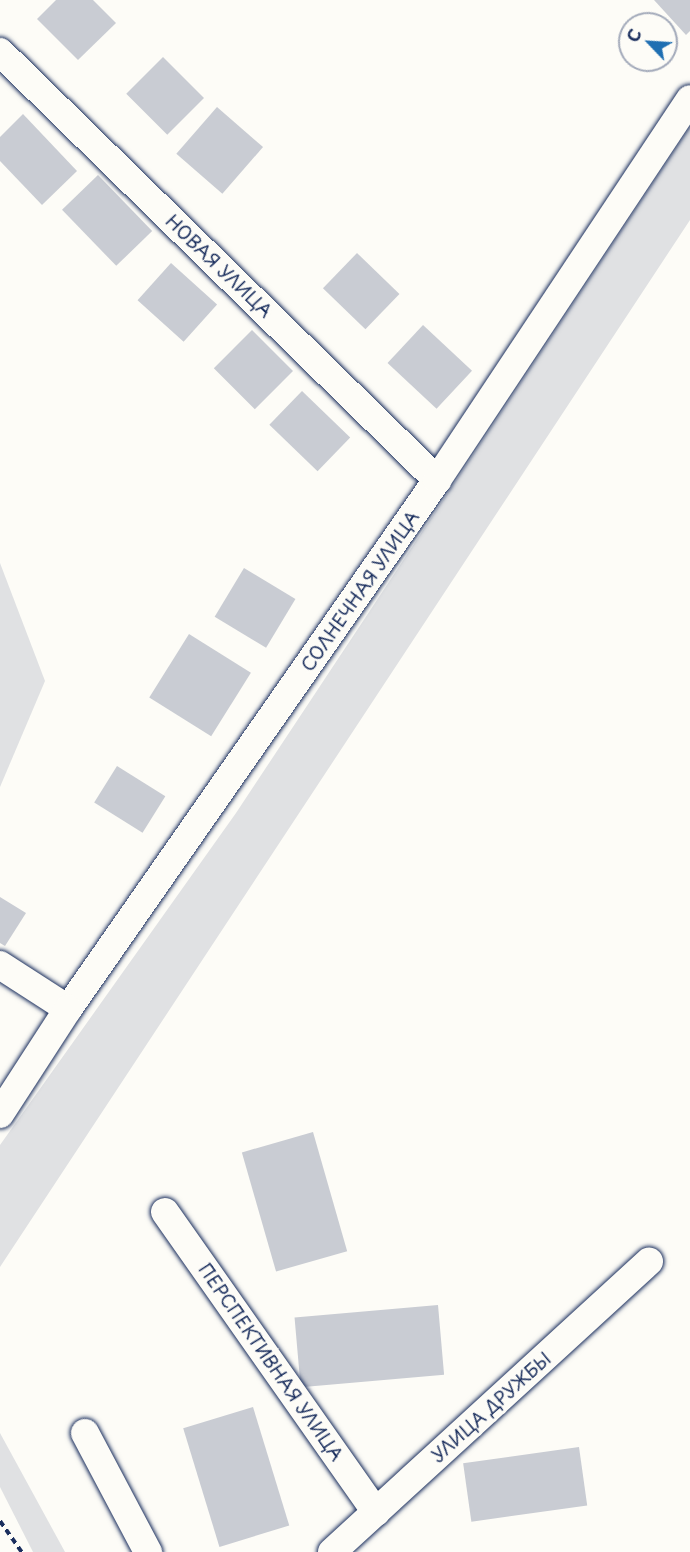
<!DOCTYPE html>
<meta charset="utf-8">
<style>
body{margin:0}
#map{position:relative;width:690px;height:1552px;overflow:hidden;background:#fdfcf7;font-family:"Playpen Sans",sans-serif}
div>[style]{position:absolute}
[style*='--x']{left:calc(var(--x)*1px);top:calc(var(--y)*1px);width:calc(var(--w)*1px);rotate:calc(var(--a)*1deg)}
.green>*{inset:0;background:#e0e1e3}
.building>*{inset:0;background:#c9ccd3;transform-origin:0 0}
.path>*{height:4px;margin-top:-2px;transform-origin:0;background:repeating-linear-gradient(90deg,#1b2f5e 0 6px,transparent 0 10.5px)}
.roads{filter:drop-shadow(0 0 2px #1b2f5e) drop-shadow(0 0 2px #1b2f5e)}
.street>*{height:28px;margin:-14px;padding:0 14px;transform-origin:14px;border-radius:14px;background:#fdfcf7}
span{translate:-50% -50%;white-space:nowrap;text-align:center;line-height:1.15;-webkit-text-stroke:6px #fdfcf7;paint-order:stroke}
.street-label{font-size:18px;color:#1b2f5e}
.north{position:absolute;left:618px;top:12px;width:60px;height:60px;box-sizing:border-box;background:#fdfcf7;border:2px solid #a3aaba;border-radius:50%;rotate:295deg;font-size:16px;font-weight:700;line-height:24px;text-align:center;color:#1b2f5e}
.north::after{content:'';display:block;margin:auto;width:21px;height:27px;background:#1f6fb2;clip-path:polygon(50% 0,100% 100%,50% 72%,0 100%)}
</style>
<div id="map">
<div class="green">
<div style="clip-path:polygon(690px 127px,690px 220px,0 1267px,0 1145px,236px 813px)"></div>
<div style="clip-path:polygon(0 563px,45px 681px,0 787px)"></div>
<div style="clip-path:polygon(0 1433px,65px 1552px,33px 1552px,0 1487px)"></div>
</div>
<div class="building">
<div style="clip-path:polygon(56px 0,93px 0,116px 23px,78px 60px,37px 19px)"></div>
<div style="clip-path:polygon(654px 0,690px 0,690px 31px,686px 35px)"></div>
<div style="left:163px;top:57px;width:58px;height:52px;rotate:45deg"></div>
<div style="left:217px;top:107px;width:61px;height:62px;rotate:41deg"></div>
<div style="clip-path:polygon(23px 114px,77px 171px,42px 205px,0 161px,0 137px)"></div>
<div style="left:98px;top:175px;width:78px;height:50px;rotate:46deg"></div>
<div style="left:357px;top:253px;width:59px;height:49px;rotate:44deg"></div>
<div style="left:171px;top:263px;width:62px;height:50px;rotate:42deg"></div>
<div style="left:423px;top:325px;width:67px;height:52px;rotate:43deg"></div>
<div style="left:252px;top:330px;width:58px;height:54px;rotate:45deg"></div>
<div style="left:302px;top:391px;width:67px;height:47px;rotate:44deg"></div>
<div style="left:244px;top:568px;width:60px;height:57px;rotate:31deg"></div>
<div style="left:189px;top:634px;width:73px;height:75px;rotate:32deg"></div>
<div style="left:117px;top:766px;width:57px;height:43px;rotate:32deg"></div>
<div style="clip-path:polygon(0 897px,26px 913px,5px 946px,0 943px)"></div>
<div style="left:313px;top:1132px;width:124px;height:74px;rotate:74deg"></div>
<div style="left:438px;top:1305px;width:70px;height:144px;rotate:85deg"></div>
<div style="left:253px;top:1407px;width:124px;height:73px;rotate:73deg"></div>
<div style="left:579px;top:1447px;width:59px;height:117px;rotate:82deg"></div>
</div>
<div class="path">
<div style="--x:0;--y:1521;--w:38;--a:55"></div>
</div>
<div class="roads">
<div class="street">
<div style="--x:0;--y:52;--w:612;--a:44.4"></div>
<div style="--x:0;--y:965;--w:81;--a:32.9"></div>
<div style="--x:68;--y:1009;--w:645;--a:-55.1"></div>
<div style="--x:437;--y:480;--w:457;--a:-56.4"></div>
<div style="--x:0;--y:1114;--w:125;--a:-57.1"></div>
<div style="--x:165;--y:1212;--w:367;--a:54.9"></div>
<div style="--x:85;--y:1433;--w:135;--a:62.1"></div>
<div style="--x:332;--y:1552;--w:430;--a:-42.5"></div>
</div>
</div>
<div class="street-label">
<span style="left:219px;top:266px;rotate:44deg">НОВАЯ УЛИЦА</span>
<span style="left:360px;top:591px;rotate:-55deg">СОЛНЕЧНАЯ УЛИЦА</span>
<span style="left:271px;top:1362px;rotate:55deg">ПЕРСПЕКТИВНАЯ УЛИЦА</span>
<span style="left:491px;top:1407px;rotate:-42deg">УЛИЦА ДРУЖБЫ</span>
</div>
<div class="north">С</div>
</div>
